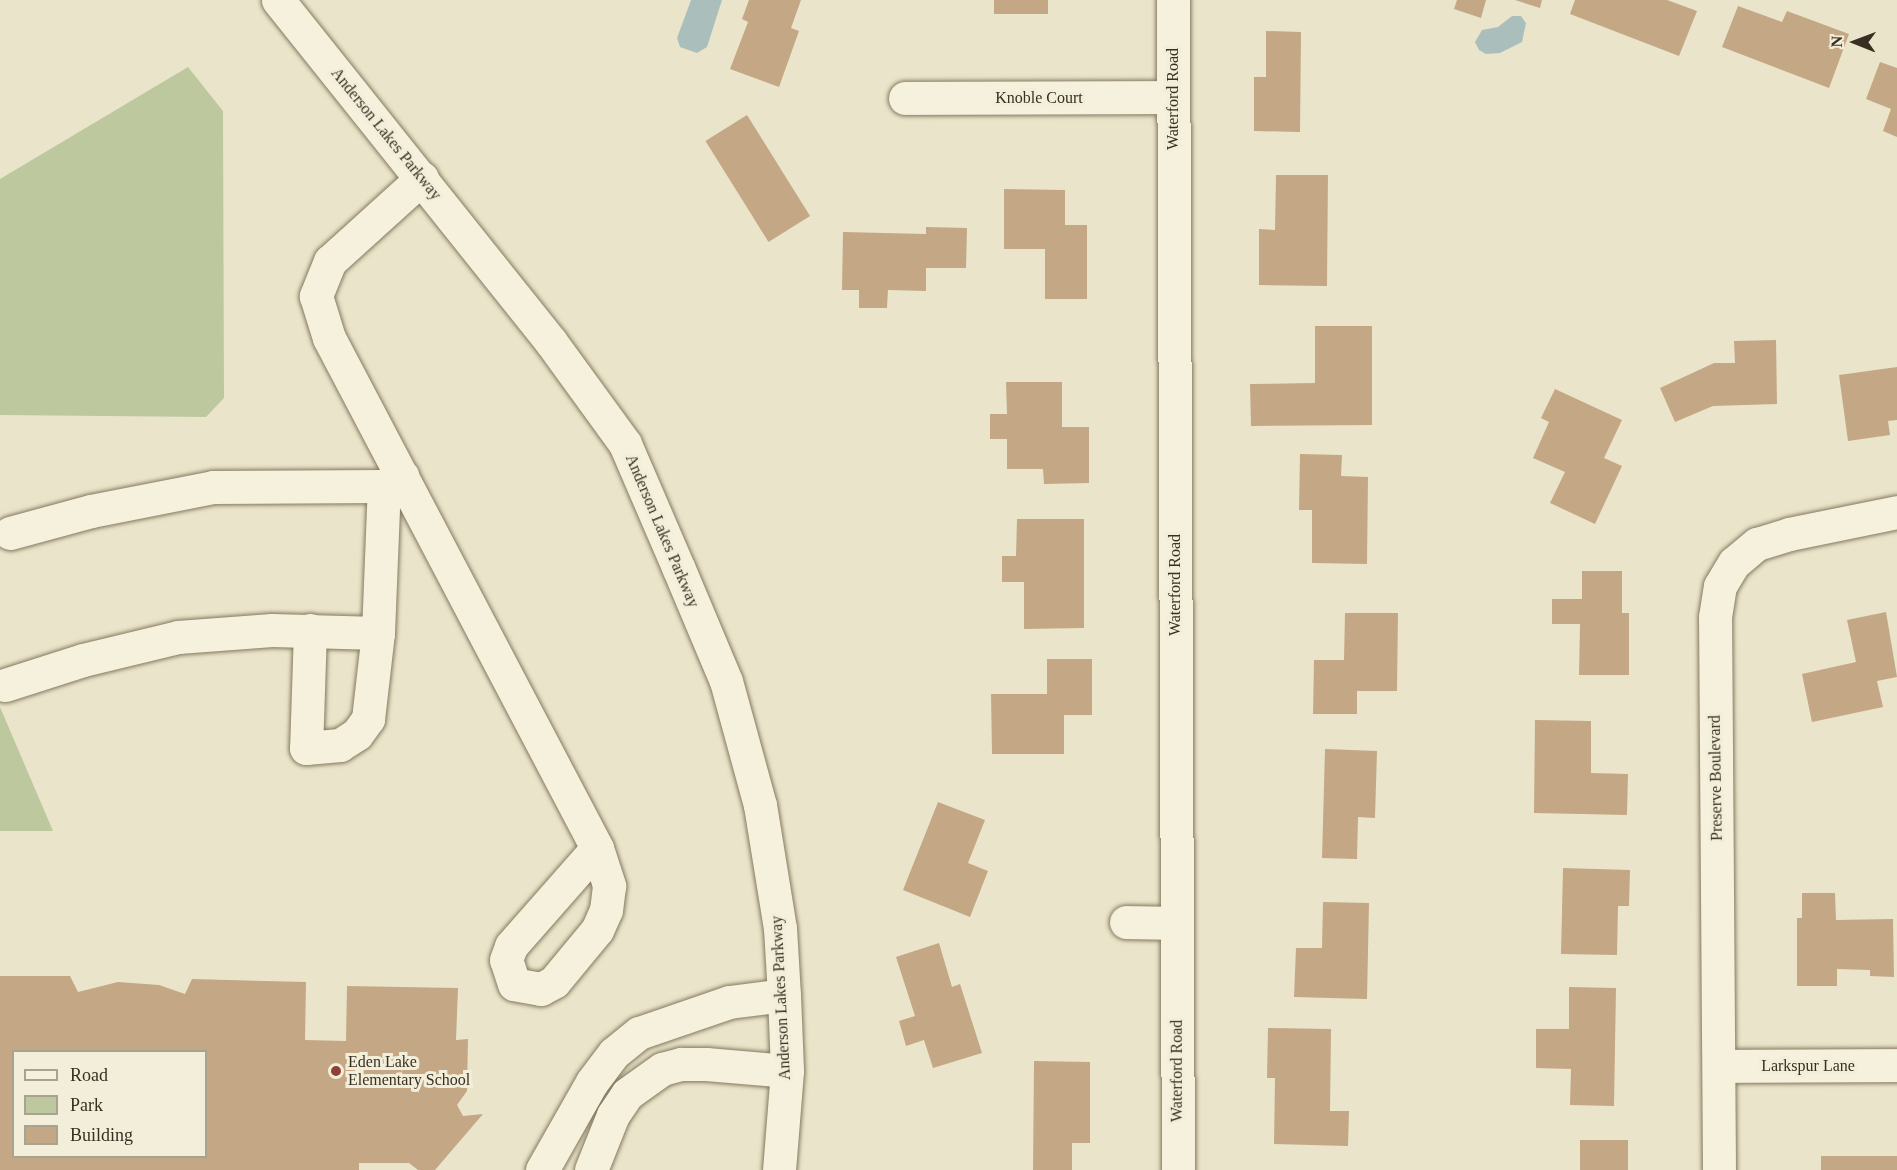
<!DOCTYPE html>
<style>
body{margin:0}
#map{position:relative;width:1897px;height:1170px;overflow:hidden;background:#eae5ca;font-family:Georgia,serif}
div>[style]{position:absolute}
[style*='--x']{left:calc(var(--x)*1px);top:calc(var(--y)*1px);width:calc(var(--w)*1px);rotate:calc(var(--a)*1deg)}
.green>*{inset:0;background:#bec89f}
.water>*{inset:0;background:#aabfbc}
.building>*{inset:0;background:#c4a785;transform-origin:0 0}
.roads{filter:drop-shadow(0 0 2px #857960) drop-shadow(0 0 2px #857960)}
.minor>*{height:33px;margin:-16.5px;padding:0 16.5px;transform-origin:16.5px;border-radius:16.5px;background:#f6f1dd}
.dots>*{width:16px;height:16px;translate:-50% -50%;box-sizing:border-box;border:3px solid #f2eed9;border-radius:50%}
span{translate:-50% -50%;white-space:nowrap;text-align:center;line-height:1.15;-webkit-text-stroke:6px #f2eed9;paint-order:stroke}
.street-label{font-size:16px;color:#382f22}
.poi-label{font-size:16px;color:#382f22}
.left{translate:0 -50%;text-align:left}
.legend{position:absolute;left:12px;top:1050px;width:195px;height:108px;box-sizing:border-box;background:#f2eed9;border:2px solid #a8a290;margin:0;padding:8px 10px;list-style:none;font-size:18px;color:#382f22}
.legend li{display:flex;align-items:center;gap:12px;height:30px}
.legend b{width:30px;border:2px solid #a8a290}
.north{position:absolute;left:1825px;top:12px;width:60px;height:60px;-webkit-text-stroke:4px #f2eed9;paint-order:stroke;rotate:271deg;font-size:16px;font-weight:700;line-height:24px;text-align:center;color:#382f22}
.north::after{content:'';display:block;margin:auto;width:21px;height:27px;background:#382f22;clip-path:polygon(50% 0,100% 100%,50% 72%,0 100%)}
</style>
<div id="map">
<div class="green">
<div style="clip-path:polygon(188px 67px,223px 111px,224px 398px,206px 417px,0 415px,0 179px)"></div>
<div style="clip-path:polygon(0 707px,53px 831px,0 831px)"></div>
</div>
<div class="water">
<div style="clip-path:polygon(691px 0,722px 0,707px 47px,697px 53px,680px 47px,677px 38px)"></div>
<div style="clip-path:polygon(1512px 16px,1521px 16px,1526px 23px,1522px 42px,1500px 53px,1486px 54px,1479px 50px,1475px 42px,1482px 30px,1498px 27px)"></div>
</div>
<div class="building">
<div style="clip-path:polygon(749px 0,801px 0,791px 28px,799px 31px,779px 87px,730px 69px,748px 22px,742px 19px)"></div>
<div style="left:994px;top:0;width:54px;height:14px"></div>
<div style="clip-path:polygon(1457px 0,1486px 0,1481px 18px,1454px 9px)"></div>
<div style="clip-path:polygon(1515px 0,1542px 0,1540px 8px)"></div>
<div style="clip-path:polygon(1575px 0,1667px 0,1697px 11px,1679px 56px,1570px 14px)"></div>
<div style="clip-path:polygon(1738px 6px,1782px 22px,1787px 11px,1849px 34px,1829px 88px,1722px 47px)"></div>
<div style="clip-path:polygon(1266px 31px,1301px 32px,1300px 132px,1254px 131px,1254px 77px,1266px 77px)"></div>
<div style="clip-path:polygon(1880px 62px,1897px 68px,1897px 137px,1883px 131px,1891px 109px,1866px 99px)"></div>
<div style="left:747px;top:115px;width:119px;height:49px;rotate:58deg"></div>
<div style="clip-path:polygon(1276px 175px,1328px 175px,1327px 286px,1259px 285px,1259px 229px,1275px 230px)"></div>
<div style="clip-path:polygon(1004px 189px,1065px 190px,1065px 225px,1087px 225px,1087px 299px,1045px 299px,1045px 249px,1004px 249px)"></div>
<div style="clip-path:polygon(926px 227px,967px 228px,966px 268px,926px 268px,926px 291px,888px 290px,887px 308px,859px 308px,859px 290px,842px 290px,843px 232px,926px 234px)"></div>
<div style="clip-path:polygon(1315px 326px,1372px 326px,1372px 425px,1251px 426px,1250px 384px,1315px 383px)"></div>
<div style="clip-path:polygon(1776px 340px,1777px 404px,1713px 406px,1675px 422px,1660px 388px,1714px 363px,1735px 363px,1734px 341px)"></div>
<div style="clip-path:polygon(1897px 367px,1897px 420px,1888px 421px,1890px 435px,1848px 441px,1839px 375px)"></div>
<div style="clip-path:polygon(1006px 382px,1062px 382px,1062px 427px,1089px 427px,1089px 483px,1044px 484px,1043px 469px,1007px 469px,1007px 439px,990px 439px,990px 414px,1007px 414px)"></div>
<div style="clip-path:polygon(1555px 389px,1622px 420px,1604px 458px,1622px 466px,1595px 524px,1550px 503px,1565px 472px,1533px 458px,1549px 422px,1541px 418px)"></div>
<div style="clip-path:polygon(1300px 454px,1342px 455px,1341px 476px,1368px 477px,1367px 564px,1312px 563px,1312px 510px,1299px 510px)"></div>
<div style="clip-path:polygon(1017px 519px,1084px 519px,1084px 628px,1024px 629px,1024px 582px,1002px 582px,1002px 556px,1016px 556px)"></div>
<div style="clip-path:polygon(1582px 571px,1622px 571px,1622px 613px,1629px 613px,1629px 675px,1579px 675px,1580px 624px,1552px 624px,1552px 599px,1582px 599px)"></div>
<div style="clip-path:polygon(1886px 612px,1897px 677px,1877px 681px,1883px 707px,1812px 722px,1802px 674px,1856px 662px,1847px 620px)"></div>
<div style="clip-path:polygon(1345px 613px,1398px 613px,1397px 691px,1357px 691px,1357px 714px,1313px 714px,1314px 660px,1344px 660px)"></div>
<div style="clip-path:polygon(1047px 659px,1092px 659px,1092px 715px,1064px 715px,1064px 754px,992px 754px,991px 694px,1047px 694px)"></div>
<div style="clip-path:polygon(1535px 720px,1591px 721px,1591px 773px,1628px 774px,1627px 815px,1534px 813px)"></div>
<div style="clip-path:polygon(1325px 749px,1377px 751px,1375px 818px,1358px 817px,1357px 859px,1322px 858px)"></div>
<div style="clip-path:polygon(938px 802px,985px 820px,968px 863px,988px 871px,970px 917px,903px 890px)"></div>
<div style="clip-path:polygon(1563px 868px,1630px 870px,1629px 906px,1618px 906px,1617px 955px,1561px 954px)"></div>
<div style="clip-path:polygon(1802px 893px,1835px 893px,1836px 920px,1893px 919px,1894px 977px,1870px 976px,1870px 970px,1837px 969px,1837px 986px,1797px 986px,1797px 918px,1802px 918px)"></div>
<div style="clip-path:polygon(1323px 902px,1369px 903px,1367px 999px,1294px 997px,1296px 948px,1322px 948px)"></div>
<div style="clip-path:polygon(939px 943px,952px 987px,960px 984px,982px 1053px,933px 1068px,924px 1040px,906px 1046px,899px 1021px,915px 1016px,896px 957px)"></div>
<div style="clip-path:polygon(evenodd,0 976px,70px 976px,78px 992px,118px 982px,159px 985px,185px 994px,192px 979px,306px 982px,305px 1040px,346px 1041px,347px 986px,458px 988px,456px 1040px,468px 1039px,467px 1091px,457px 1105px,463px 1116px,483px 1114px,435px 1170px,418px 1170px,409px 1163px,359px 1163px,359px 1170px,0 1170px,0 976px,14px 1052px,206px 1052px,206px 1156px,14px 1156px,14px 1052px)"></div>
<div style="clip-path:polygon(1569px 987px,1616px 988px,1614px 1106px,1570px 1105px,1571px 1069px,1536px 1068px,1536px 1029px,1569px 1029px)"></div>
<div style="clip-path:polygon(1268px 1028px,1331px 1029px,1330px 1111px,1349px 1111px,1348px 1146px,1274px 1144px,1275px 1078px,1267px 1078px)"></div>
<div style="clip-path:polygon(1034px 1061px,1090px 1062px,1090px 1143px,1072px 1143px,1072px 1170px,1033px 1170px)"></div>
<div style="left:1580px;top:1140px;width:48px;height:30px"></div>
<div style="left:1821px;top:1156px;width:76px;height:14px"></div>
</div>
<div class="roads">
<div class="minor">
<div style="--x:278;--y:0;--w:438;--a:51.4"></div>
<div style="--x:551;--y:342;--w:126;--a:54"></div>
<div style="--x:625;--y:444;--w:134;--a:66.7"></div>
<div style="--x:678;--y:567;--w:124;--a:67.2"></div>
<div style="--x:726;--y:681;--w:129;--a:74.7"></div>
<div style="--x:760;--y:805;--w:125;--a:80.8"></div>
<div style="--x:780;--y:928;--w:67;--a:86.6"></div>
<div style="--x:784;--y:995;--w:76;--a:87.7"></div>
<div style="--x:787;--y:1071;--w:99;--a:94.6"></div>
<div style="--x:1173;--y:0;--w:1170;--a:89.76"></div>
<div style="--x:905;--y:98;--w:268;--a:-0.2"></div>
<div style="--x:422;--y:178;--w:124;--a:137.9"></div>
<div style="--x:330;--y:261;--w:38;--a:112"></div>
<div style="--x:316;--y:296;--w:44;--a:72.8"></div>
<div style="--x:329;--y:338;--w:576;--a:62.28"></div>
<div style="--x:597;--y:848;--w:40;--a:72"></div>
<div style="--x:609;--y:886;--w:24;--a:97"></div>
<div style="--x:606;--y:910;--w:22;--a:114"></div>
<div style="--x:597;--y:930;--w:67;--a:129.6"></div>
<div style="--x:554;--y:982;--w:15;--a:152"></div>
<div style="--x:541;--y:989;--w:27;--a:-170"></div>
<div style="--x:514;--y:984;--w:25;--a:-108"></div>
<div style="--x:506;--y:960;--w:15;--a:-70"></div>
<div style="--x:511;--y:946;--w:130;--a:-48.7"></div>
<div style="--x:10;--y:533;--w:84;--a:-15.2"></div>
<div style="--x:91;--y:511;--w:124;--a:-11.1"></div>
<div style="--x:213;--y:487;--w:171;--a:-0.3"></div>
<div style="--x:384;--y:486;--w:21;--a:-29"></div>
<div style="--x:310;--y:630;--w:118;--a:91.9"></div>
<div style="--x:306;--y:748;--w:34;--a:-5"></div>
<div style="--x:340;--y:745;--w:20;--a:-33"></div>
<div style="--x:357;--y:734;--w:19;--a:-54"></div>
<div style="--x:368;--y:719;--w:87;--a:-83.4"></div>
<div style="--x:5;--y:685;--w:82;--a:-17.8"></div>
<div style="--x:83;--y:660;--w:98;--a:-13.6"></div>
<div style="--x:178;--y:637;--w:94;--a:-4.3"></div>
<div style="--x:272;--y:630;--w:106;--a:1.6"></div>
<div style="--x:378;--y:633;--w:147;--a:-87.7"></div>
<div style="--x:1126;--y:922;--w:51;--a:1.1"></div>
<div style="--x:1719;--y:1066;--w:178;--a:-0.3"></div>
<div style="--x:542;--y:1170;--w:101;--a:-60.4"></div>
<div style="--x:592;--y:1082;--w:36;--a:-53"></div>
<div style="--x:614;--y:1053;--w:32;--a:-39"></div>
<div style="--x:639;--y:1033;--w:95;--a:-19"></div>
<div style="--x:729;--y:1002;--w:55;--a:-7.3"></div>
<div style="--x:591;--y:1170;--w:59;--a:-68.2"></div>
<div style="--x:613;--y:1115;--w:25;--a:-56"></div>
<div style="--x:627;--y:1094;--w:43;--a:-35.5"></div>
<div style="--x:662;--y:1069;--w:20;--a:-15"></div>
<div style="--x:681;--y:1064;--w:25;--a:0"></div>
<div style="--x:706;--y:1064;--w:81;--a:4.9"></div>
<div style="--x:1719;--y:1170;--w:553;--a:-90.41"></div>
<div style="--x:1715;--y:617;--w:31;--a:-81"></div>
<div style="--x:1720;--y:586;--w:27;--a:-59"></div>
<div style="--x:1734;--y:563;--w:30;--a:-40"></div>
<div style="--x:1757;--y:544;--w:34;--a:-17"></div>
<div style="--x:1789;--y:534;--w:110;--a:-11.5"></div>
</div>
</div>
<div class="dots">
<div style="left:336px;top:1071px;background:#8e4137"></div>
</div>
<div class="street-label">
<span style="left:1039px;top:98px">Knoble Court</span>
<span style="left:1173px;top:99px;rotate:-90deg">Waterford Road</span>
<span style="left:386px;top:134px;rotate:51deg">Anderson Lakes Parkway</span>
<span style="left:662px;top:531px;rotate:67deg">Anderson Lakes Parkway</span>
<span style="left:1175px;top:585px;rotate:-90deg">Waterford Road</span>
<span style="left:1716px;top:778px;rotate:-91deg">Preserve Boulevard</span>
<span style="left:781px;top:998px;rotate:-93deg">Anderson Lakes Parkway</span>
<span style="left:1808px;top:1066px">Larkspur Lane</span>
<span style="left:1177px;top:1071px;rotate:-90deg">Waterford Road</span>
</div>
<div class="poi-label">
<span class="left" style="left:348px;top:1071px">Eden Lake<br>Elementary School</span>
</div>
<ul class="legend">
<li><b style="height:8px;background:#f6f1dd"></b>Road</li>
<li><b style="height:16px;background:#bec89f"></b>Park</li>
<li><b style="height:16px;background:#c4a785"></b>Building</li>
</ul>
<div class="north">N</div>
</div>
